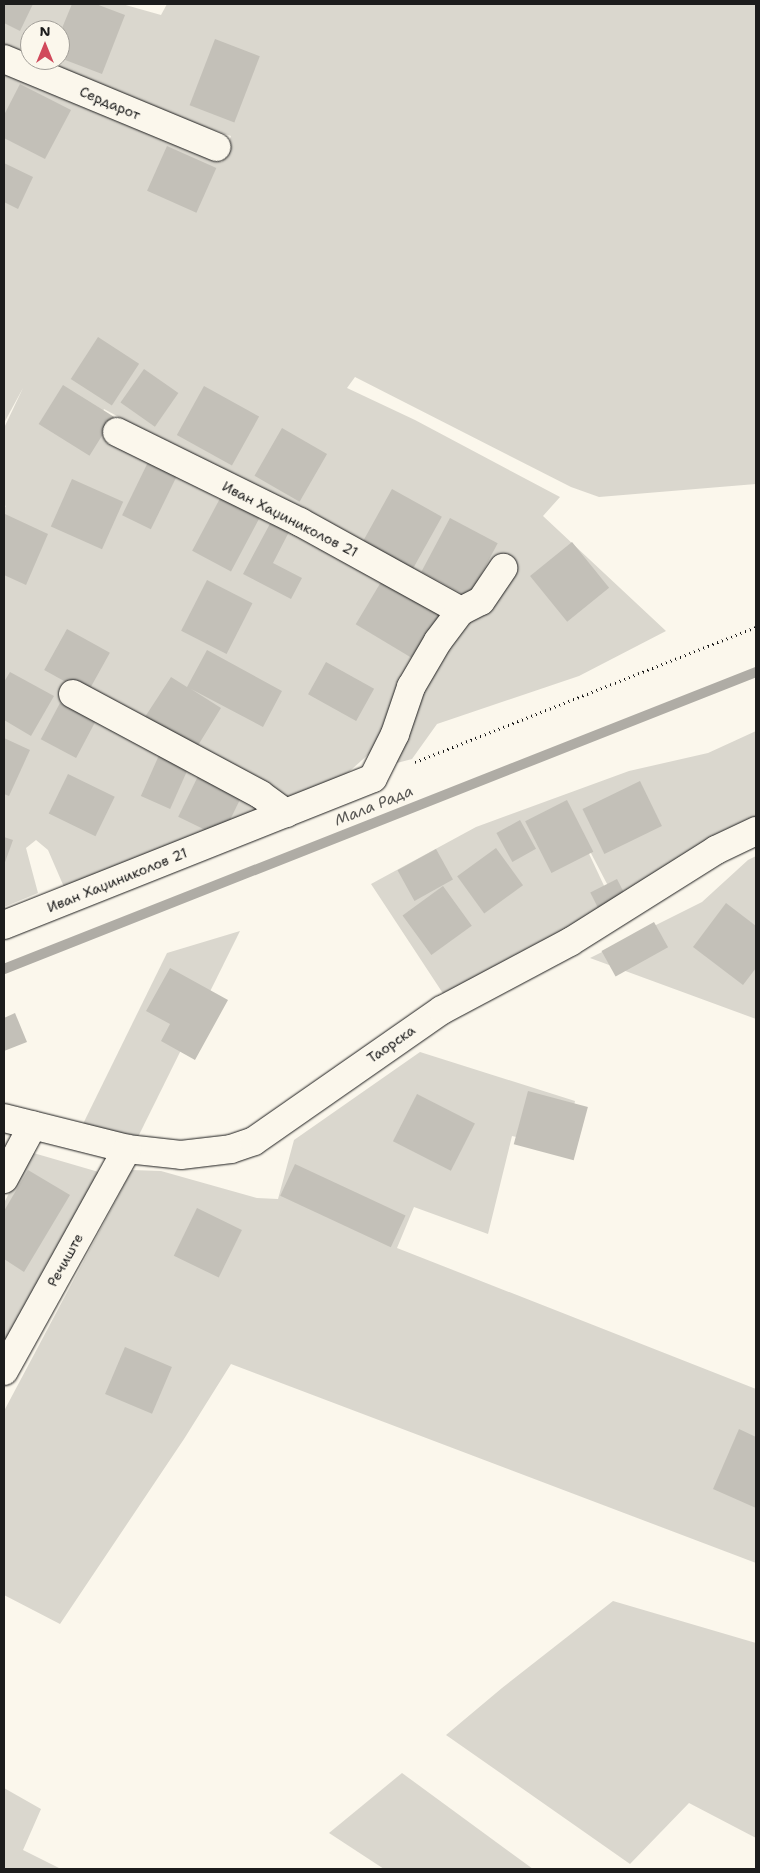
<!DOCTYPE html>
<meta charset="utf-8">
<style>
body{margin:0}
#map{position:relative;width:760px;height:1873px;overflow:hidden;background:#fbf7ec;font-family:"Shantell Sans",sans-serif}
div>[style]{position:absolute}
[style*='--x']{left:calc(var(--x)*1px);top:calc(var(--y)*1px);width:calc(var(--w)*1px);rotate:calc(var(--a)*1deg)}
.green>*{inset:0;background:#dad7ce}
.stream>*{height:10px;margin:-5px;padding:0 5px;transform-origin:5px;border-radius:5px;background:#afaca5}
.building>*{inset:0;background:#c3c0b8;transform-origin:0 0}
.path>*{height:3px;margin-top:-1.5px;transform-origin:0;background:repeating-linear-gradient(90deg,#1c1c1c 0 1px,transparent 0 5px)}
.roads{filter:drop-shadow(0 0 1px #1c1c1c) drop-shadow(0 0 1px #1c1c1c)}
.minor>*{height:28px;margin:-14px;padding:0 14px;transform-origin:14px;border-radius:14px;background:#fbf7ec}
span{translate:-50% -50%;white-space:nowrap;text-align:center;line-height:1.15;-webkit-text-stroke:4px #fbf7ec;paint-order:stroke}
.street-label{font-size:14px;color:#1c1c1c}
.water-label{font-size:15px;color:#575653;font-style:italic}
.frame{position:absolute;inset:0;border:5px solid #1c1c1c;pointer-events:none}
.north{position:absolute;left:20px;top:20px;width:50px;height:50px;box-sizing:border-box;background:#fbf7ec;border:1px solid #a29f99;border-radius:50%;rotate:0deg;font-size:14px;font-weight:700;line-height:20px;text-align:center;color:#1c1c1c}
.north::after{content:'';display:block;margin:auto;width:18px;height:22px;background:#d1495b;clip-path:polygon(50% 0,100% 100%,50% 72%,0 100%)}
</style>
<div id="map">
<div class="green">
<div style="clip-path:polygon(evenodd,4px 4px,122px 4px,161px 15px,167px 4px,756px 4px,756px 484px,599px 497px,571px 487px,355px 377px,347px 388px,415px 420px,560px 497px,543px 516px,666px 631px,579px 676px,437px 724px,412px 759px,378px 768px,472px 608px,104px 409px,95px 430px,445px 614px,380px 744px,342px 778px,280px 800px,256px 801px,260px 814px,64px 887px,48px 850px,36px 840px,26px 848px,38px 893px,4px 907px,4px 510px,6px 505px,4px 508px,4px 428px,23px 388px,4px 423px,4px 74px,222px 162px,231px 136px,23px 64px,4px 59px,4px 4px,30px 30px,60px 30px,60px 60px,30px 60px,30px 30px)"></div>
<div style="clip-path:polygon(756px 731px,756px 816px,741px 823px,618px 905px,569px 811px,614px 907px,446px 998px,371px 884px,476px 827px,629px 771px,708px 753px)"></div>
<div style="clip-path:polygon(756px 856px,756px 1019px,590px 958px,702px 902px,748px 860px)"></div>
<div style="clip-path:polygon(240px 931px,135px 1143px,80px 1130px,167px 953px)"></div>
<div style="clip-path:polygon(420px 1052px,575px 1101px,566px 1148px,512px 1136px,488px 1234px,414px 1207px,397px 1248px,756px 1389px,756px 1563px,231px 1364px,184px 1439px,60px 1624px,4px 1595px,4px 1411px,132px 1170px,161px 1171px,257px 1198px,278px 1199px,294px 1140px)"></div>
<div style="clip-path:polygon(30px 1152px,109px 1175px,4px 1366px,4px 1203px)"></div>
<div style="clip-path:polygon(613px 1601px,756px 1643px,756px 1838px,689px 1803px,630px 1864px,446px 1735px,502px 1688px)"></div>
<div style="clip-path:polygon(402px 1773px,533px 1869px,384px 1869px,329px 1833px)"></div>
<div style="clip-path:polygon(4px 1788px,41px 1809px,23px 1850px,61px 1869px,4px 1869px)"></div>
</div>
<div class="stream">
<div style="--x:4;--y:969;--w:809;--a:-21.55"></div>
</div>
<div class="building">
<div style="clip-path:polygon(4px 4px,33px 4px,20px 31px,4px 23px)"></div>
<div style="clip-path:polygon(72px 4px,96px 4px,125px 15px,102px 74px,60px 58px,60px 33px)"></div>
<div style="left:215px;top:39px;width:48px;height:71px;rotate:21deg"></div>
<div style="clip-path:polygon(20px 84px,71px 110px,45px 159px,4px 138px,4px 115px)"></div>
<div style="left:167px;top:146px;width:54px;height:49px;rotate:24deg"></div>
<div style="clip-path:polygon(4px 163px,33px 177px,18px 209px,4px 202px)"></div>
<div style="left:98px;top:337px;width:49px;height:50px;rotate:33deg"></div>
<div style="left:144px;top:369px;width:42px;height:41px;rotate:35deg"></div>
<div style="left:63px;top:385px;width:60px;height:46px;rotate:32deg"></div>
<div style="left:204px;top:386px;width:63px;height:56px;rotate:29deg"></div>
<div style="left:282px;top:428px;width:52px;height:55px;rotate:30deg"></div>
<div style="left:151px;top:456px;width:32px;height:66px;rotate:26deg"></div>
<div style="left:72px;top:479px;width:56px;height:52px;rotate:24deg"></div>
<div style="left:225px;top:489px;width:44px;height:70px;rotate:28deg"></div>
<div style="left:392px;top:489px;width:57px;height:60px;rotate:29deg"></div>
<div style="clip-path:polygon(5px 514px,48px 534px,26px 585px,4px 575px)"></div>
<div style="left:450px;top:518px;width:54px;height:61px;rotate:28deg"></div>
<div style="clip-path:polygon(272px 520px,290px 530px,273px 563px,302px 578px,291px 599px,243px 574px)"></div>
<div style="left:572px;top:542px;width:59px;height:54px;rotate:51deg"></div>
<div style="left:384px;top:577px;width:69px;height:55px;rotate:31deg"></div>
<div style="left:207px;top:580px;width:51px;height:57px;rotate:27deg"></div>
<div style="left:67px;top:629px;width:49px;height:47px;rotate:29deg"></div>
<div style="clip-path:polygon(207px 650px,282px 691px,263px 727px,191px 689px,221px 708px,194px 752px,143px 720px,171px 677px,187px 687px)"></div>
<div style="left:326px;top:662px;width:55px;height:37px;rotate:29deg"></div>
<div style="clip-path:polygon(10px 672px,54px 696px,31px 736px,4px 720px,4px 682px)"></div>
<div style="left:60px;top:703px;width:40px;height:41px;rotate:28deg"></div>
<div style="clip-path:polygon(4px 738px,30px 750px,9px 796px,4px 794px)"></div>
<div style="left:160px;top:753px;width:32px;height:47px;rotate:24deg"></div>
<div style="left:201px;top:770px;width:48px;height:52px;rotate:26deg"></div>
<div style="left:68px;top:774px;width:52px;height:44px;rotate:26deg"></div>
<div style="left:640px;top:781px;width:50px;height:64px;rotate:64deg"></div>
<div style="left:567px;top:800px;width:58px;height:47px;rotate:63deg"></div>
<div style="left:520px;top:820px;width:33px;height:27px;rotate:61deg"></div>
<div style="clip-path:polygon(4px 837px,13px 840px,4px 865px)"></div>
<div style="left:496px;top:848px;width:46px;height:48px;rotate:54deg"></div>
<div style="left:436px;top:849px;width:35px;height:44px;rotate:61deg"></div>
<div style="left:617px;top:879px;width:25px;height:30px;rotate:63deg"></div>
<div style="left:443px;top:886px;width:49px;height:50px;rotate:54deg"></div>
<div style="clip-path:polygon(726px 903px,756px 926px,756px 968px,743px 985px,693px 947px)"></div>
<div style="left:654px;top:922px;width:29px;height:60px;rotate:61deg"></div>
<div style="clip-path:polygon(170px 968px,228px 1000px,195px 1060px,161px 1041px,170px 1024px,146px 1011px)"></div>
<div style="clip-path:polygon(15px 1013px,27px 1042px,4px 1051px,4px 1018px)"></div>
<div style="left:528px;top:1091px;width:62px;height:55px;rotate:15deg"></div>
<div style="left:417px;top:1094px;width:65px;height:53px;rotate:27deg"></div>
<div style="left:295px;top:1164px;width:122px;height:35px;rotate:25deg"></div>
<div style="clip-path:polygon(28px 1170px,70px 1195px,24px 1272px,4px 1259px,4px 1211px)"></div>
<div style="left:197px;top:1208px;width:50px;height:53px;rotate:26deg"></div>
<div style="left:125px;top:1347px;width:51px;height:51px;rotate:23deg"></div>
<div style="clip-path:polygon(739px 1429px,756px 1437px,756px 1508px,713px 1489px)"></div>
</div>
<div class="path">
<div style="--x:415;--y:762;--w:367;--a:-21.6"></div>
</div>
<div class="roads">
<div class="minor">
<div style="--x:4;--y:59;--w:230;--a:22.5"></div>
<div style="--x:117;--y:432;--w:204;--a:26.2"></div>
<div style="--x:300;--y:522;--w:184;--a:28.9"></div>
<div style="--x:73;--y:694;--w:213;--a:28.2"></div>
<div style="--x:261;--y:795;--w:31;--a:36"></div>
<div style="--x:4;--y:925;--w:397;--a:-21.7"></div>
<div style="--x:373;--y:778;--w:49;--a:-63.4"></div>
<div style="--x:395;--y:734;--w:50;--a:-71.2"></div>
<div style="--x:411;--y:687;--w:53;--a:-59.6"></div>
<div style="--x:438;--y:641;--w:38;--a:-53"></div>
<div style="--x:461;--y:611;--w:22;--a:-27"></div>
<div style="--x:481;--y:601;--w:40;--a:-56"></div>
<div style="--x:4;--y:1118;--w:127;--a:14.1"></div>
<div style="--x:127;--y:1149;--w:54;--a:6.3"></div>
<div style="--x:181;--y:1155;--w:50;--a:-6.8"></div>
<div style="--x:231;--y:1149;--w:24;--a:-19"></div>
<div style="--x:254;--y:1141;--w:229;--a:-34.9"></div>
<div style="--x:442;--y:1010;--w:145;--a:-28"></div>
<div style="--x:570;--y:942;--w:173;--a:-32.2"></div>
<div style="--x:716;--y:850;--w:44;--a:-25.4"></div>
<div style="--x:4;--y:1179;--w:61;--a:-61.8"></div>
<div style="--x:4;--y:1371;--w:254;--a:-61"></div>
</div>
</div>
<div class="street-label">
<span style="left:110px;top:103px;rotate:23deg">Сердарот</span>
<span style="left:290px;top:519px;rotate:27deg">Иван Хаџиниколов 21</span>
<span style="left:117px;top:880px;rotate:-22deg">Иван Хаџиниколов 21</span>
<span style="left:391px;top:1044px;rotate:-35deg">Таорска</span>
<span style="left:65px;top:1260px;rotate:-61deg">Речиште</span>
</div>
<div class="water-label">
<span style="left:374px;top:806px;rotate:-22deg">Мала Рада</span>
</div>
<div class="frame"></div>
<div class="north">N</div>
</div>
